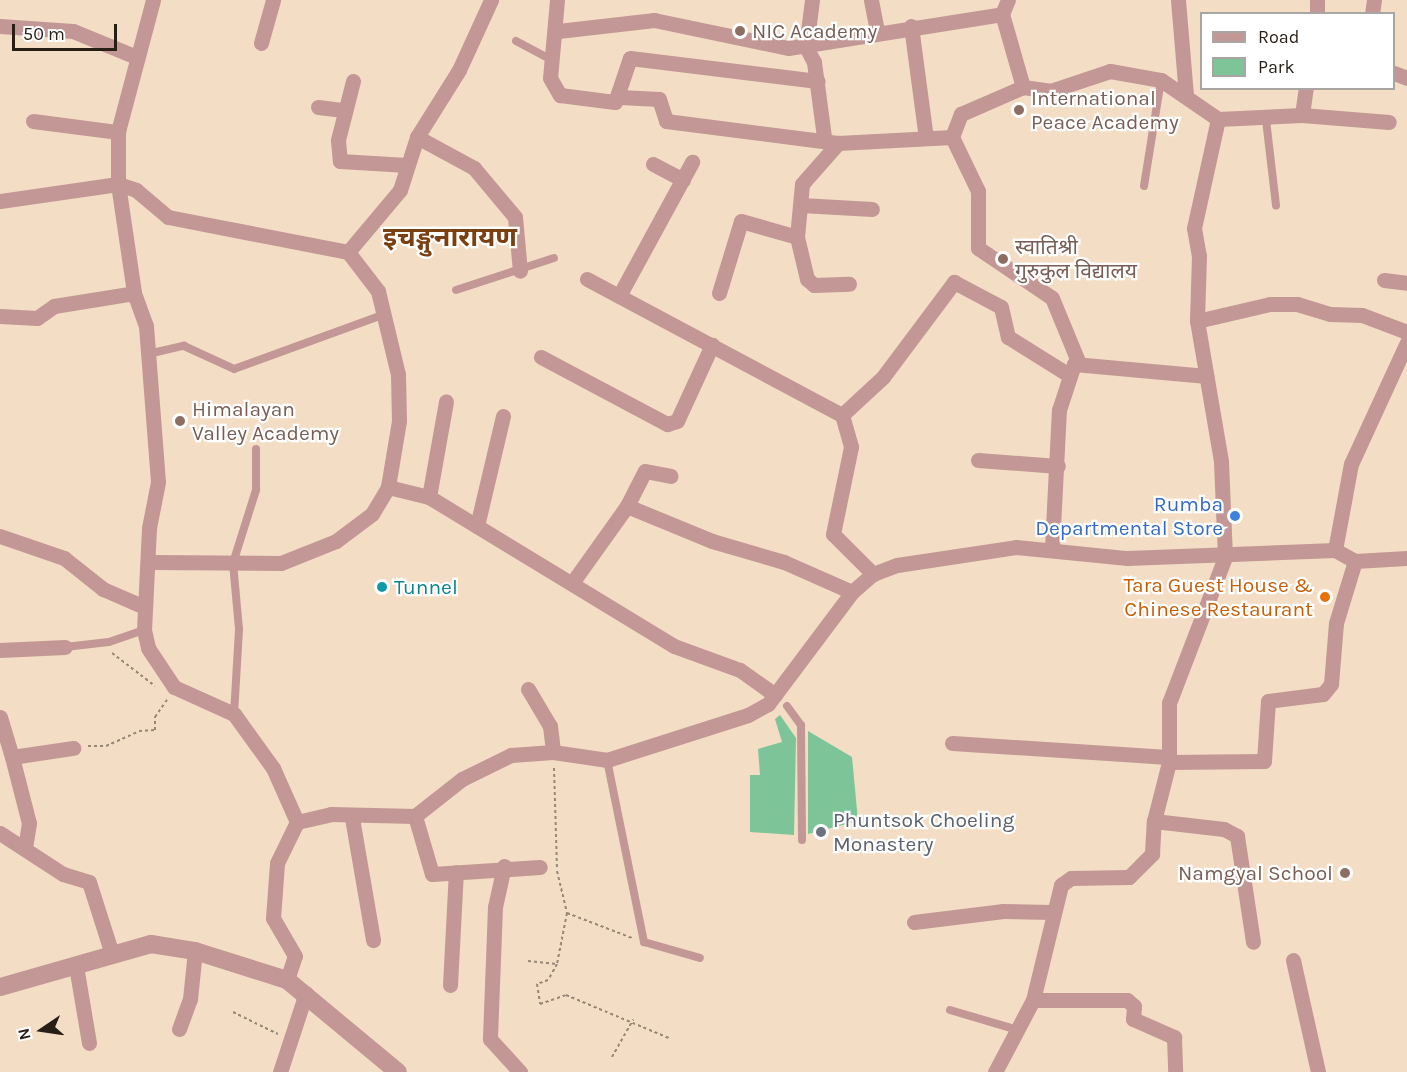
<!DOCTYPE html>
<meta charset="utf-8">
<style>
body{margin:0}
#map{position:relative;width:1407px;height:1072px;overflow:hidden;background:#f3ddc5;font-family:Karla,"Noto Sans Devanagari",sans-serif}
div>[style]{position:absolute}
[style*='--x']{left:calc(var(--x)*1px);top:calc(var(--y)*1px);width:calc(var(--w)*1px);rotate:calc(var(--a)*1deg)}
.green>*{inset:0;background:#7dc598}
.path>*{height:2px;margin-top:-1px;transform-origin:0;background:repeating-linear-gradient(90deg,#978776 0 3px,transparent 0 6px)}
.service>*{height:8px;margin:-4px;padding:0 4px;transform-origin:4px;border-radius:4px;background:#c39795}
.minor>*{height:15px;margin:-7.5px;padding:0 7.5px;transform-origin:7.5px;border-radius:7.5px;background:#c39795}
.tertiary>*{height:18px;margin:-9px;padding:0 9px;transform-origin:9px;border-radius:9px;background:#c39795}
.dots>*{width:16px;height:16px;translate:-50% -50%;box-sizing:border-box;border:3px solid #fff;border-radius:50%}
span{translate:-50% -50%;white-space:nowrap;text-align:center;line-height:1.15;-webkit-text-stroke:4.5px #fff;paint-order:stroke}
.education-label{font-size:21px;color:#785e54}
.left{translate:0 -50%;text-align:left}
.right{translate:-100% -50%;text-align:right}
.shop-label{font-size:21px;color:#366cbe}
.food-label{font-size:21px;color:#c56008}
.culture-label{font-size:21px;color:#0d838f}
.worship-label{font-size:21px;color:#5b616d}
.district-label{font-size:27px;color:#7b4011;font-weight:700}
.legend{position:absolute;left:1200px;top:12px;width:195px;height:78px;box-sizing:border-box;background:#fff;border:2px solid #a9a5a2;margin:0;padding:8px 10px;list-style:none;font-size:18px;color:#271f16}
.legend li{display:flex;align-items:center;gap:12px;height:30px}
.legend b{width:30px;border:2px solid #a9a5a2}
.north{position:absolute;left:12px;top:1000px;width:60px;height:60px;-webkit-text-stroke:4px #fff;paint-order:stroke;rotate:257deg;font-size:16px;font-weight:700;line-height:24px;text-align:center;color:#271f16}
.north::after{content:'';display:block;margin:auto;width:21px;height:27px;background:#271f16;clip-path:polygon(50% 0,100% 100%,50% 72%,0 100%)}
.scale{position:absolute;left:12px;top:24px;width:105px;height:27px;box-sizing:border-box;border:3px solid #271f16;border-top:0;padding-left:8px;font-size:18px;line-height:21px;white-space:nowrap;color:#271f16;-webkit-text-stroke:4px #fff;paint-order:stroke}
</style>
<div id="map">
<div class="green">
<div style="clip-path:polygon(780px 715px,796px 738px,794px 835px,750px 832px,750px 775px,760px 775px,758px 749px,782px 742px,775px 719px)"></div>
<div style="clip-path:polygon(808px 731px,852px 757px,858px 821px,808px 834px)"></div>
</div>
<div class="path">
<div style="--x:112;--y:653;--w:54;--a:37.5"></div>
<div style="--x:88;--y:746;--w:18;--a:0"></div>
<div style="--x:106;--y:746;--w:36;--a:-24"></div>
<div style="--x:139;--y:731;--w:16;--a:-4"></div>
<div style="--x:155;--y:730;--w:13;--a:-90"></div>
<div style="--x:155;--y:717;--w:21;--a:-55"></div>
<div style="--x:554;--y:768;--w:102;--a:88.3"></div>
<div style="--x:557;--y:871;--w:43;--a:76.6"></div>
<div style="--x:567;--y:913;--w:52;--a:101.1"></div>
<div style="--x:557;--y:964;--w:18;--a:119"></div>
<div style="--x:548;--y:980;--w:12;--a:160"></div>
<div style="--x:537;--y:984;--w:20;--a:81"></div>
<div style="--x:540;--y:1004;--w:28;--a:-19"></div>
<div style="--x:566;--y:995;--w:112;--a:22.7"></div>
<div style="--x:567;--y:913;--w:70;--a:21"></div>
<div style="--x:528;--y:961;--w:29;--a:6"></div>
<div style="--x:233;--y:1012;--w:50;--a:26.1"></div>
<div style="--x:612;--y:1057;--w:43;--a:-60.4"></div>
</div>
<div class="service">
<div style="--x:516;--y:41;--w:40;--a:28"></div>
<div style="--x:1266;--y:120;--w:86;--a:83.3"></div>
<div style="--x:1144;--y:186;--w:107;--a:-80.9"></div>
<div style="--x:456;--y:290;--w:103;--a:-18.1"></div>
<div style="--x:148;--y:354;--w:37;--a:-13"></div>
<div style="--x:184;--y:346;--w:55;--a:24.7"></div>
<div style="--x:234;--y:369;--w:155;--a:-20"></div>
<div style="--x:65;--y:647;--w:44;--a:-6.5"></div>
<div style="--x:109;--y:642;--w:37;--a:-19"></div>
<div style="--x:787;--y:706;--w:24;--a:54"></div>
<div style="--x:801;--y:725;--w:115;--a:89.5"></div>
<div style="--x:234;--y:714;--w:85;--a:-86.6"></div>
<div style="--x:239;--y:629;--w:66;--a:-95.2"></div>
<div style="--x:233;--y:563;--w:77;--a:-72.5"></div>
<div style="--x:256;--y:490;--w:41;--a:-90"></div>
<div style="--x:607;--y:760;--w:186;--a:78.5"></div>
<div style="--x:644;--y:942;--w:58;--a:15.9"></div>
<div style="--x:950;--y:1010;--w:71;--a:16.4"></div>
</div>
<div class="minor">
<div style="--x:153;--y:0;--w:137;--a:104.9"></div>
<div style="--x:118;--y:132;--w:52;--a:90"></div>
<div style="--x:118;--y:184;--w:110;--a:81.6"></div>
<div style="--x:134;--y:293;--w:35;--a:70"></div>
<div style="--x:146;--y:326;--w:156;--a:85.6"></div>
<div style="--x:158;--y:482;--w:47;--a:101.1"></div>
<div style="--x:149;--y:528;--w:102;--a:92.8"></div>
<div style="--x:144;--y:630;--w:18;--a:77"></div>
<div style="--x:148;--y:648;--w:47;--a:56.3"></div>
<div style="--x:174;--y:687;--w:66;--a:24.2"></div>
<div style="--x:234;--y:714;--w:67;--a:54.2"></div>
<div style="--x:273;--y:768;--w:59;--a:66"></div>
<div style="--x:557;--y:0;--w:78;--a:95.1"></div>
<div style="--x:550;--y:78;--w:20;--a:60"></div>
<div style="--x:560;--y:95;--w:55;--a:7.3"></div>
<div style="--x:615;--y:102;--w:46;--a:-71.2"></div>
<div style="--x:630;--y:58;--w:189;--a:7"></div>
<div style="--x:812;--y:0;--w:47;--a:97.3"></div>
<div style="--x:806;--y:47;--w:17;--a:62"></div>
<div style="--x:814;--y:62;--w:76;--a:82.4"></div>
<div style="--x:871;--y:0;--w:33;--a:79"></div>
<div style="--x:1178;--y:0;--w:95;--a:85.2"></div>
<div style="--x:1317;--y:14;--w:14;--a:-90"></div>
<div style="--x:1372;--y:14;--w:14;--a:-82"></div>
<div style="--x:0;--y:26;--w:73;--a:3.9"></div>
<div style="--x:73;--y:31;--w:66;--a:22.3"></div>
<div style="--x:911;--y:26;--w:113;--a:82.4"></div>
<div style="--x:558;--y:31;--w:97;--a:-6.5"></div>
<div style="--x:654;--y:20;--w:137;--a:11.8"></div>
<div style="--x:788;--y:48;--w:217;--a:-9"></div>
<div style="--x:261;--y:43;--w:45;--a:-74.4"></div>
<div style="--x:1394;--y:73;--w:14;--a:21"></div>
<div style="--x:353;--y:81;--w:61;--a:104.3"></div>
<div style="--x:338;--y:140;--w:21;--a:85"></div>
<div style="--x:340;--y:161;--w:67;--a:3.4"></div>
<div style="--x:1023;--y:87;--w:27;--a:8"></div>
<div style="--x:1050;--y:91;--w:63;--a:-18.4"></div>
<div style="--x:1110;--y:71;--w:52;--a:10"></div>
<div style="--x:1161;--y:80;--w:69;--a:34.4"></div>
<div style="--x:1218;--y:119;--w:84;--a:-2.7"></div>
<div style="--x:1302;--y:115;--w:87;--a:4.6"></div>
<div style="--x:620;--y:97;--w:39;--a:3"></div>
<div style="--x:659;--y:99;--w:23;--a:72"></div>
<div style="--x:666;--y:121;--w:173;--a:7.3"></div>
<div style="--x:318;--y:107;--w:26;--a:7"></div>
<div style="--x:1302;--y:115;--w:27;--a:-82"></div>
<div style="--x:1218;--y:119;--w:112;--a:102.4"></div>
<div style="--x:1194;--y:228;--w:28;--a:80"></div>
<div style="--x:1199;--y:256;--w:65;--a:91.8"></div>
<div style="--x:1197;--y:321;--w:75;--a:-13.1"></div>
<div style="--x:1270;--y:304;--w:27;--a:0"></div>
<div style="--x:1297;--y:304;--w:34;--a:17"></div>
<div style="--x:1330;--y:314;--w:32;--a:2"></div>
<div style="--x:1362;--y:315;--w:48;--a:20.7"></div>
<div style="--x:33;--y:121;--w:86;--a:7.4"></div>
<div style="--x:417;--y:137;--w:65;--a:28.5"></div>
<div style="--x:474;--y:168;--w:64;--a:50.1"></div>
<div style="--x:515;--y:217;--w:54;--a:84.7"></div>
<div style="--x:952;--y:137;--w:60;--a:64.3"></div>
<div style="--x:978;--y:191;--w:57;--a:90"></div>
<div style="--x:978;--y:248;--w:89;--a:34"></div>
<div style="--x:1052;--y:298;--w:68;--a:67.6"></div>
<div style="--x:653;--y:164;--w:34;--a:28"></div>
<div style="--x:0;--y:201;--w:119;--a:-8.2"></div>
<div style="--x:118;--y:184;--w:19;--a:18"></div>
<div style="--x:136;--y:190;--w:42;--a:40.2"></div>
<div style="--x:168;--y:217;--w:183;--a:11"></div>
<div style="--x:348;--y:252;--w:49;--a:52.4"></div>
<div style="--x:378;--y:291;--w:85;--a:76.5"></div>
<div style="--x:398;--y:374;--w:47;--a:88.8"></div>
<div style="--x:399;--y:421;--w:67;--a:99.5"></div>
<div style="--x:801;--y:205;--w:71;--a:3.2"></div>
<div style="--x:797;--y:237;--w:43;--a:76.6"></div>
<div style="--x:807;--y:279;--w:9;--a:41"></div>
<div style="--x:814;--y:285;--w:35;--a:-2"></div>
<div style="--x:348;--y:252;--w:81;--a:-50"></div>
<div style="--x:400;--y:190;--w:56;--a:-72.2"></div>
<div style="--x:417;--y:137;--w:79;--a:-57.9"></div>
<div style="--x:459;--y:70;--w:77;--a:-65.4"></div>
<div style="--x:587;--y:279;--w:289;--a:28.1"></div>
<div style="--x:842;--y:415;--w:33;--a:74"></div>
<div style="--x:851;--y:447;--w:89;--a:101.7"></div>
<div style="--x:833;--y:534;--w:57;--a:45"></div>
<div style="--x:873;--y:574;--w:26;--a:-21"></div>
<div style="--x:897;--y:565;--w:120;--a:-8.6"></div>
<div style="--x:1016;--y:547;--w:112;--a:5.7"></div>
<div style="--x:1127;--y:558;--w:208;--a:-2.2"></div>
<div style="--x:1335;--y:550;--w:23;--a:29"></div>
<div style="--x:1355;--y:561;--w:52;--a:-3.3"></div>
<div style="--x:1384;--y:280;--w:23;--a:7"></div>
<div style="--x:719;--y:293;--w:75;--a:-73"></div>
<div style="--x:741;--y:221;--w:58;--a:15.9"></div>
<div style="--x:797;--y:237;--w:53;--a:-84.6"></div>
<div style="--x:802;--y:184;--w:55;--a:-48.7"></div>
<div style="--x:838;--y:143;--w:114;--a:-3"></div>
<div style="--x:952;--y:137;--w:25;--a:-69"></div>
<div style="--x:961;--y:114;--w:68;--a:-23.5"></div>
<div style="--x:1023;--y:87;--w:76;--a:-106"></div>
<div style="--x:1002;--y:14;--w:15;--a:-67"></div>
<div style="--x:619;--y:296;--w:153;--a:-61.4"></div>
<div style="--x:0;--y:316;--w:37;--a:3"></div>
<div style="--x:37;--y:318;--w:21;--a:-35"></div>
<div style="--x:54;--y:306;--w:81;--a:-9.2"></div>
<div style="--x:541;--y:357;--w:143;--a:28"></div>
<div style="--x:667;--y:424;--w:10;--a:-17"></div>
<div style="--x:677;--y:421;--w:84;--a:-65.3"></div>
<div style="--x:842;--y:415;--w:56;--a:-42.8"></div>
<div style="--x:883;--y:377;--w:119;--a:-53.2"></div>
<div style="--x:954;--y:282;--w:53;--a:28"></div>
<div style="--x:1001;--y:307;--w:31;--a:77"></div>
<div style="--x:1008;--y:337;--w:72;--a:31.9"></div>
<div style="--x:978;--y:460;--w:80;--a:4.3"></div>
<div style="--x:429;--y:497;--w:97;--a:-79.9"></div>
<div style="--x:627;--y:506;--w:39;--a:-63"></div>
<div style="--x:645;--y:471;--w:26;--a:11"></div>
<div style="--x:477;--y:526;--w:113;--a:-76.7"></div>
<div style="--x:0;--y:536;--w:68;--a:19"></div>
<div style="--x:64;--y:558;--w:50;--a:38.5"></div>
<div style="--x:103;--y:589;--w:43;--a:23.6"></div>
<div style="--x:1052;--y:547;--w:137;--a:-87.1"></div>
<div style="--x:1059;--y:410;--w:48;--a:-71.9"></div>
<div style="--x:1074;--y:364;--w:133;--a:5.2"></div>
<div style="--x:1335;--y:550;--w:87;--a:-79.5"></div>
<div style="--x:1351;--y:464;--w:134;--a:-65.3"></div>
<div style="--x:150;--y:562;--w:131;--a:0.4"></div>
<div style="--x:281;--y:563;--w:59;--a:-21.8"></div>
<div style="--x:336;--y:541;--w:45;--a:-36.9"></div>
<div style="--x:372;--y:514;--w:31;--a:-59"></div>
<div style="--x:388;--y:487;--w:42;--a:13.7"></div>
<div style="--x:429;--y:497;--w:287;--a:31.3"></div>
<div style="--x:674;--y:646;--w:70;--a:20"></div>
<div style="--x:740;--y:670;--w:43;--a:35.5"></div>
<div style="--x:572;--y:583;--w:95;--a:-54.5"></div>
<div style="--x:627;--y:506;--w:92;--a:22.4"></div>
<div style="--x:712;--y:541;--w:75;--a:16.3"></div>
<div style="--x:784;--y:562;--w:74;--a:23.8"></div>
<div style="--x:0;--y:650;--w:65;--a:-2.6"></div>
<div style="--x:528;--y:689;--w:43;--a:59.3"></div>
<div style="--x:550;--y:726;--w:26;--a:83"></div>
<div style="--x:0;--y:717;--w:42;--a:73.3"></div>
<div style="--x:12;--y:757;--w:62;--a:-8.4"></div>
<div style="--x:952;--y:743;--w:216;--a:3.7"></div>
<div style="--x:12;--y:757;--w:68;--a:75.6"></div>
<div style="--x:29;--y:823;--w:25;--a:99"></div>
<div style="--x:1169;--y:762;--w:95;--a:-0.6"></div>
<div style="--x:1264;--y:761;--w:60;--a:-86.2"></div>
<div style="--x:1268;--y:701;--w:55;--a:-7.3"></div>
<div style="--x:1323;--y:694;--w:13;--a:-51"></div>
<div style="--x:1331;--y:684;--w:61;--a:-85.3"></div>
<div style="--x:1336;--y:623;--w:65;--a:-73"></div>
<div style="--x:415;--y:816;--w:60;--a:73.7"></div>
<div style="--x:432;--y:874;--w:108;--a:-3.7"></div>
<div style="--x:352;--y:818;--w:124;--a:80.2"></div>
<div style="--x:1154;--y:821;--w:70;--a:6.5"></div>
<div style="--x:1224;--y:829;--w:15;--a:28"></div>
<div style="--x:1237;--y:836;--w:107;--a:81.4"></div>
<div style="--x:0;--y:833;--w:75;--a:33.1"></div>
<div style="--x:63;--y:874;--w:27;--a:17"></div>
<div style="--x:89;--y:882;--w:76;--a:72.3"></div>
<div style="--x:504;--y:866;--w:42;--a:102.4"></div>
<div style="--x:495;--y:907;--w:132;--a:92.2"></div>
<div style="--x:490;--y:1039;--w:45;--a:47.7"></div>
<div style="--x:914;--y:922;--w:90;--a:-7"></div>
<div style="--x:1003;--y:911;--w:48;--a:1.2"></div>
<div style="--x:1293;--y:960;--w:115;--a:77.4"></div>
<div style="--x:76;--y:966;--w:78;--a:80.4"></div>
<div style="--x:287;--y:980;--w:25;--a:-72"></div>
<div style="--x:295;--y:956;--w:44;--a:-120.1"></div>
<div style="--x:273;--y:918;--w:55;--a:-85.8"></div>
<div style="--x:277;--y:863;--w:46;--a:-64"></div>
<div style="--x:297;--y:822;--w:35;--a:-13"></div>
<div style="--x:331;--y:814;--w:84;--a:1.4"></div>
<div style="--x:415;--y:816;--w:60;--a:-38.2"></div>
<div style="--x:462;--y:779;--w:55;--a:-26.1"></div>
<div style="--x:511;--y:755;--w:42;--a:-4.1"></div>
<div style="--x:553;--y:752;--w:55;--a:8.4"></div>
<div style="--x:607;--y:760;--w:148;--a:-17.7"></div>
<div style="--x:748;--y:715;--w:23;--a:-29"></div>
<div style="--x:768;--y:704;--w:140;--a:-53.1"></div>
<div style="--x:852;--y:592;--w:28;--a:-41"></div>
<div style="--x:450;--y:985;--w:113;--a:-87"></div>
<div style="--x:1033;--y:1000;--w:94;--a:0"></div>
<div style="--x:1127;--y:1000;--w:9;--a:41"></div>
<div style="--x:1134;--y:1006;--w:13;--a:94"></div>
<div style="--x:1133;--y:1019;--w:45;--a:23.7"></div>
<div style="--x:1174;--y:1037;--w:35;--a:88"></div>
<div style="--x:179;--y:1029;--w:32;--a:-70"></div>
<div style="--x:190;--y:999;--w:48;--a:-84.1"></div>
<div style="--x:280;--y:1072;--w:83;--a:-71.8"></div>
<div style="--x:995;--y:1072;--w:81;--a:-62.2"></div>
<div style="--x:1033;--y:1000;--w:118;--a:-76.3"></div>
<div style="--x:1061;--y:885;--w:12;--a:-35"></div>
<div style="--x:1071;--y:878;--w:58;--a:-1"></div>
<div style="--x:1129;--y:877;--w:33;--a:-45"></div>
<div style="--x:1152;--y:854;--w:33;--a:-87"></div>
<div style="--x:1154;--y:821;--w:61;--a:-75.7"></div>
<div style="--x:1169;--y:762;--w:59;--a:-90"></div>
<div style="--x:1169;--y:703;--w:156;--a:-69"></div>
<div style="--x:1225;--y:557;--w:96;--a:-92.4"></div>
<div style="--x:1221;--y:461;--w:142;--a:-99.7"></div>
</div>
<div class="tertiary">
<div style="--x:0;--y:987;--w:157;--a:-15.9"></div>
<div style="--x:151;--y:944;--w:45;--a:9"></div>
<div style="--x:195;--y:951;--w:96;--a:17.5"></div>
<div style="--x:287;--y:980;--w:144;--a:39.7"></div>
</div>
<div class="dots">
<div style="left:740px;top:31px;background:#8d6e63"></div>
<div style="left:1019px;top:110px;background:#8d6e63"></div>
<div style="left:1003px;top:259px;background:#8d6e63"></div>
<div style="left:180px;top:421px;background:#8d6e63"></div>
<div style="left:1235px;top:516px;background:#3f7fe0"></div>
<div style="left:382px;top:587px;background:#0f9aa8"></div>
<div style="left:1325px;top:597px;background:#e8710a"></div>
<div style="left:821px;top:832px;background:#6b7280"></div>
<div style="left:1345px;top:873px;background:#8d6e63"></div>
</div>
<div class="education-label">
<span class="left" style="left:752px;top:31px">NIC Academy</span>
<span class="left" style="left:1031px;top:110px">International<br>Peace Academy</span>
<span class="left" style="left:1015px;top:259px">स्वातिश्री<br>गुरुकुल विद्यालय</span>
<span class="left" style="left:192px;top:421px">Himalayan<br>Valley Academy</span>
<span class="right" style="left:1333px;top:873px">Namgyal School</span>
</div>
<div class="shop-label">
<span class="right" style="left:1223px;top:516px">Rumba<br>Departmental Store</span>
</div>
<div class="food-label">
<span class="right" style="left:1313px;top:597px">Tara Guest House &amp;<br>Chinese Restaurant</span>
</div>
<div class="culture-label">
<span class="left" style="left:394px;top:587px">Tunnel</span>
</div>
<div class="worship-label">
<span class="left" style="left:833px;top:832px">Phuntsok Choeling<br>Monastery</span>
</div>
<div class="district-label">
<span style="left:450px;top:238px">इचङ्गुनारायण</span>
</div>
<ul class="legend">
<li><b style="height:8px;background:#c39795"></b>Road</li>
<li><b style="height:16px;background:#7dc598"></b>Park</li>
</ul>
<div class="north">N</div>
<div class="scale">50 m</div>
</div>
